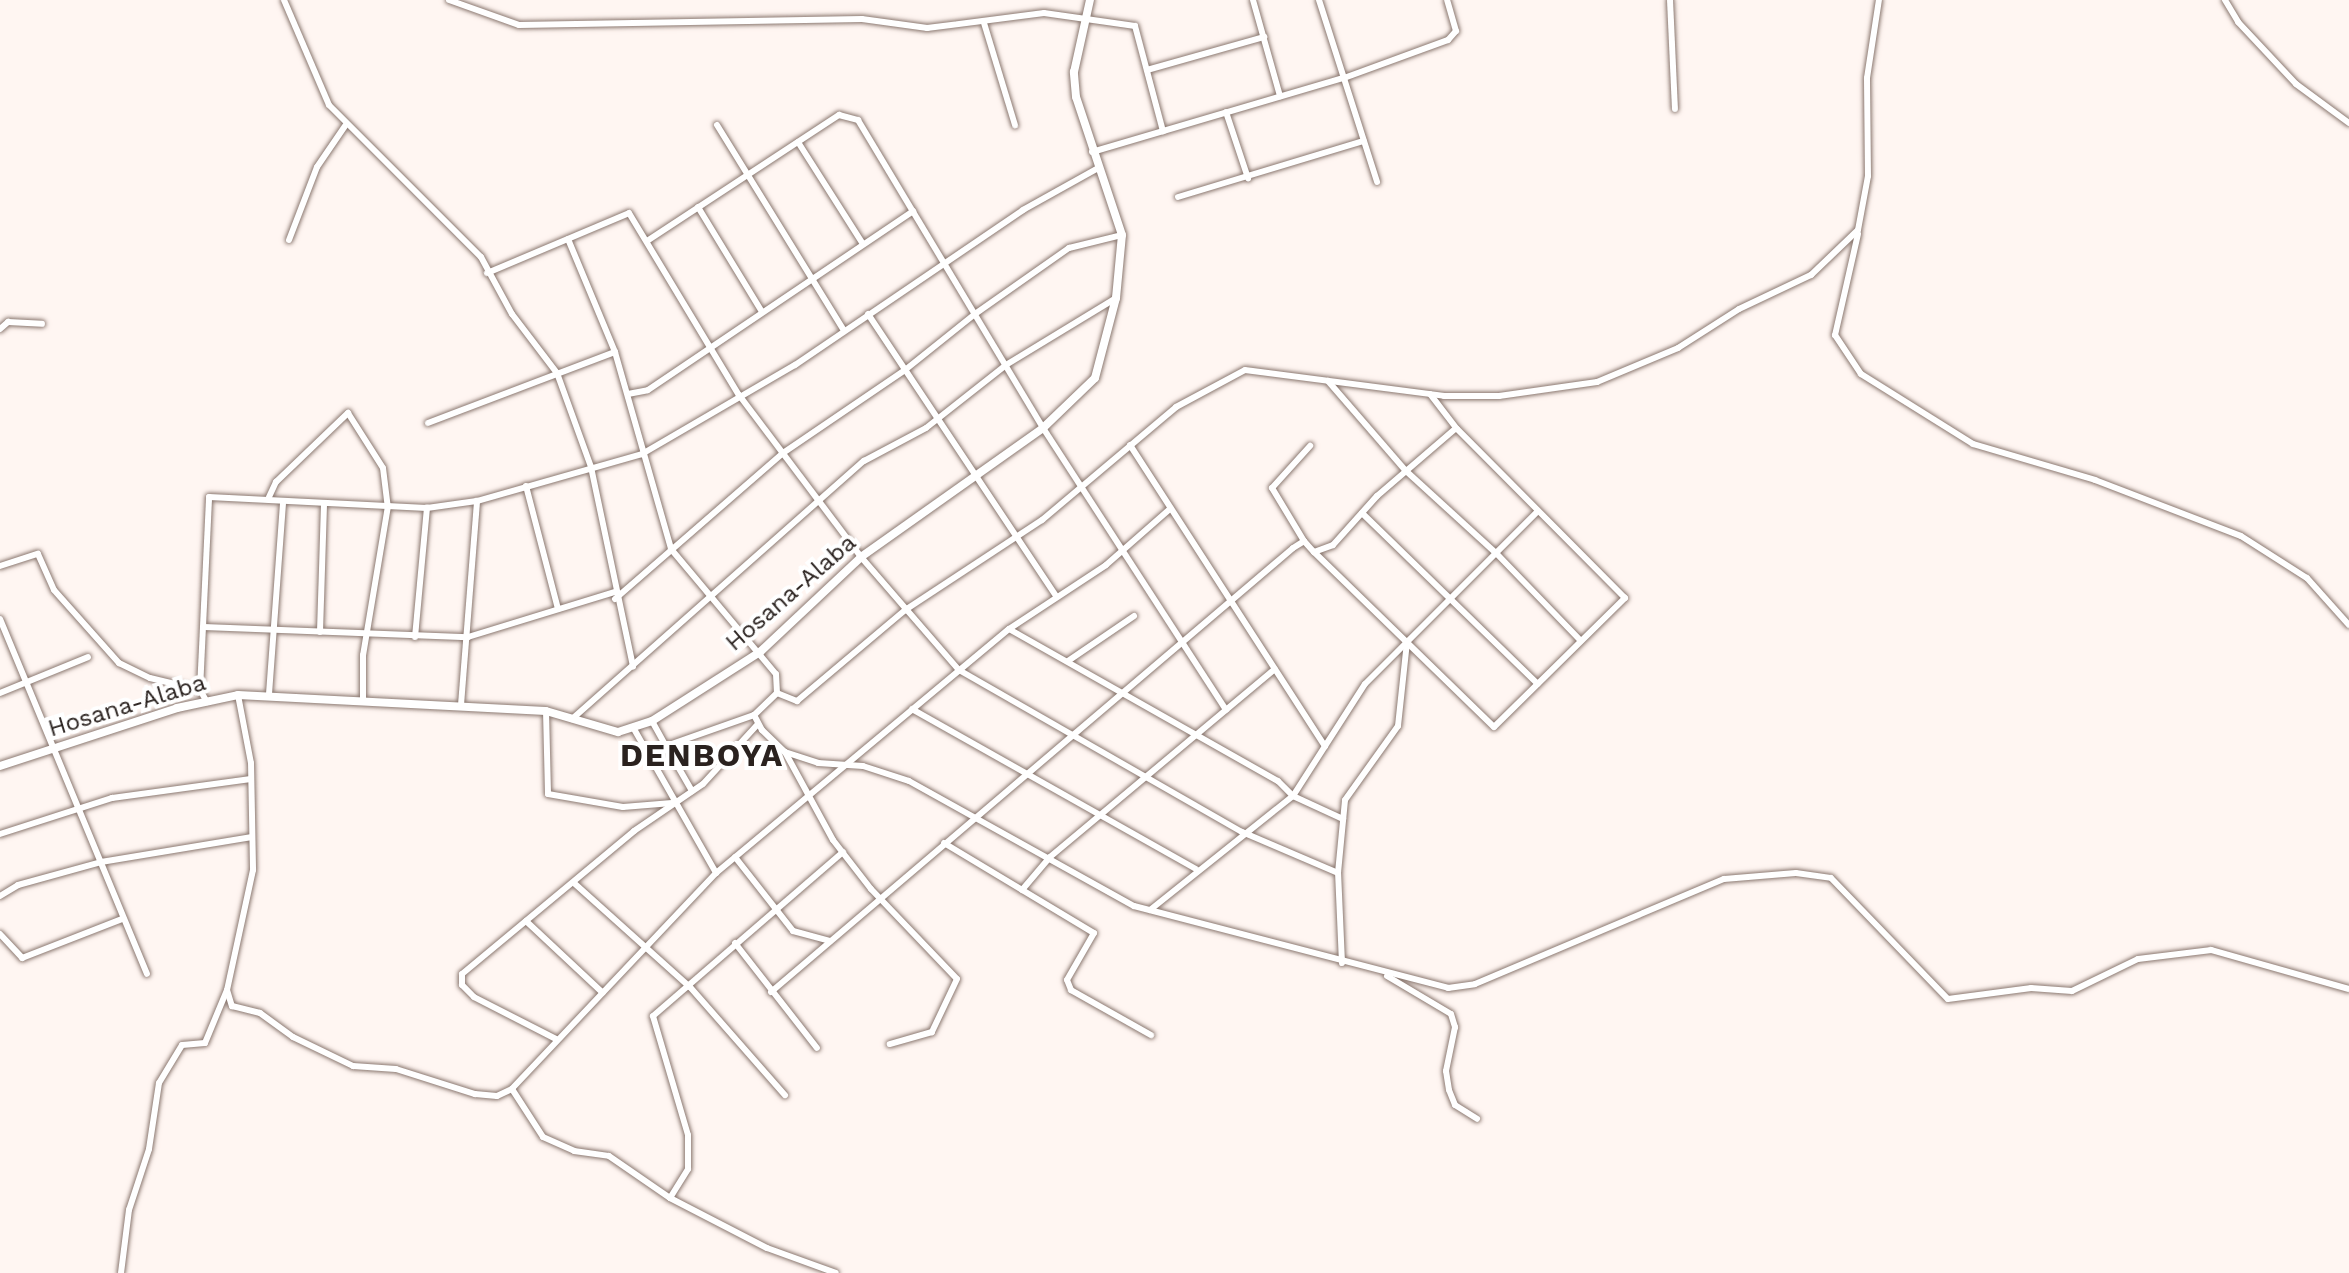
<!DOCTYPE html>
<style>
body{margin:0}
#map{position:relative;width:2349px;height:1273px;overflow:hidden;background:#fff6f2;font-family:"Work Sans",sans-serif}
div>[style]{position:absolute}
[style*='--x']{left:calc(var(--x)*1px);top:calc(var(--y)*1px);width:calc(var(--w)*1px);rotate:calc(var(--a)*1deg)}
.roads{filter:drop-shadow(0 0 2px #8b7870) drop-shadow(0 0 2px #8b7870)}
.minor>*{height:6px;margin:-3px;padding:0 3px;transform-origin:3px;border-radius:3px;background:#fff}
.secondary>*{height:8px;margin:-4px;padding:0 4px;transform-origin:4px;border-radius:4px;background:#fff}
span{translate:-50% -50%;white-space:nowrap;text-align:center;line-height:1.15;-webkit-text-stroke:8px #fff;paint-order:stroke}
.street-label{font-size:24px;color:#2a221f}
.district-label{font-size:32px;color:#2a221f;font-weight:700;letter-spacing:2px}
</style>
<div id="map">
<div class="roads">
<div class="minor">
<div style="--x:284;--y:0;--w:114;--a:66.8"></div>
<div style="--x:329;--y:105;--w:215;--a:45"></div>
<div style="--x:481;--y:257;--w:65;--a:61.5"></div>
<div style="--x:512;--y:314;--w:74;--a:52.7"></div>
<div style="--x:557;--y:373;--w:100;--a:70.1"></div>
<div style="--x:591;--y:467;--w:204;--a:78.1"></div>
<div style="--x:449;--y:0;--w:74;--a:19.7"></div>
<div style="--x:519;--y:25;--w:343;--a:-1"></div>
<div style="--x:862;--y:19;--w:66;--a:7.9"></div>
<div style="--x:927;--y:28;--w:118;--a:-7.3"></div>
<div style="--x:1044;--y:13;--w:92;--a:8.1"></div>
<div style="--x:1135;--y:26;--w:109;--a:75.1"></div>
<div style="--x:1253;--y:0;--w:100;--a:74.3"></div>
<div style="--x:1319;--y:0;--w:191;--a:72.3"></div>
<div style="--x:1670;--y:0;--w:109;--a:87.4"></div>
<div style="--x:2225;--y:0;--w:26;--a:59"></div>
<div style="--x:2238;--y:22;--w:85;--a:46.9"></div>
<div style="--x:2296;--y:84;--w:66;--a:36.3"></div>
<div style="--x:984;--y:23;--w:107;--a:73.1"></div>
<div style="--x:1147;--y:70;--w:122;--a:-15.8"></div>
<div style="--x:1226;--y:112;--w:70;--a:71.6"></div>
<div style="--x:717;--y:125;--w:242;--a:58.3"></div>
<div style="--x:798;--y:142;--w:121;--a:57.5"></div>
<div style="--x:1092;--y:152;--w:263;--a:-16.4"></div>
<div style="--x:1344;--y:78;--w:111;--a:-20.1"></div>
<div style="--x:1448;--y:40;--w:12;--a:-48"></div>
<div style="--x:1456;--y:31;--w:32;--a:-106"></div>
<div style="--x:1178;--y:197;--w:194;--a:-16.8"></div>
<div style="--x:698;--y:207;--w:123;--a:58.6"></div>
<div style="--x:1858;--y:234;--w:104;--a:102.8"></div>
<div style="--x:1835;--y:335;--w:47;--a:56.3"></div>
<div style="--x:1861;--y:374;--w:132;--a:32"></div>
<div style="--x:1973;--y:444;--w:127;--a:16.4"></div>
<div style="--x:2095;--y:480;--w:156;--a:21"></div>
<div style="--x:2241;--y:536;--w:78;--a:32.5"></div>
<div style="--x:2307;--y:578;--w:63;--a:48.2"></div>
<div style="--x:568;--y:239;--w:122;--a:67.4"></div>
<div style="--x:615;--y:352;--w:205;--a:74.1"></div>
<div style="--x:671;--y:549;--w:163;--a:50"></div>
<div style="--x:776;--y:674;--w:19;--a:87"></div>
<div style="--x:777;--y:693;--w:32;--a:136"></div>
<div style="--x:754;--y:715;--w:17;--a:62"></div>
<div style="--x:762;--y:730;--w:32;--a:44"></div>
<div style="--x:785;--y:752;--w:35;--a:18"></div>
<div style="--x:818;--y:763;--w:45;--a:3.8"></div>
<div style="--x:863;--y:766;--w:48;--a:18.1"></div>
<div style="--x:909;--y:781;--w:257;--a:29.1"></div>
<div style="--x:1134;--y:906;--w:325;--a:14.6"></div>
<div style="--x:1448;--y:988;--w:27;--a:-8"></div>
<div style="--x:1475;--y:984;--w:270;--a:-22.9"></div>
<div style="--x:1724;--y:879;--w:72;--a:-4.8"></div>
<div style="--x:1796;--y:873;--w:35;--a:8"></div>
<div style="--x:1831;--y:878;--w:168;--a:46"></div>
<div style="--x:1948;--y:999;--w:84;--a:-7.5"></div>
<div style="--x:2031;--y:988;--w:41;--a:4.2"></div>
<div style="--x:2072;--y:991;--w:73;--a:-25.9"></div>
<div style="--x:2138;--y:959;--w:74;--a:-7"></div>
<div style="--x:2211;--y:950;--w:143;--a:15.8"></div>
<div style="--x:289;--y:240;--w:78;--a:-69"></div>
<div style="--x:317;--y:167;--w:50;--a:-55.7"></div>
<div style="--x:647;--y:241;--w:230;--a:-33.3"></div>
<div style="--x:839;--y:115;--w:20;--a:15"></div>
<div style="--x:858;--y:120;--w:359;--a:59"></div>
<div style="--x:1043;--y:428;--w:336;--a:57"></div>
<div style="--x:487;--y:273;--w:154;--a:-22.9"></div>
<div style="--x:629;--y:213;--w:213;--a:58.9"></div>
<div style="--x:739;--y:395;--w:203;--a:53"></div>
<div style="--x:861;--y:557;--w:150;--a:49.1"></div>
<div style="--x:959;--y:670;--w:326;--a:29.8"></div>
<div style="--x:1242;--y:832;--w:104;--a:23.1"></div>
<div style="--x:868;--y:314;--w:340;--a:56.3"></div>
<div style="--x:0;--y:329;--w:11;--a:-41"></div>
<div style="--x:8;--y:322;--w:34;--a:3"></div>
<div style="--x:1328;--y:381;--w:118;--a:49.1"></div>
<div style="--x:1405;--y:470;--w:123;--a:42.4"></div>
<div style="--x:1496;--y:553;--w:122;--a:46"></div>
<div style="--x:628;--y:394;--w:20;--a:-11"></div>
<div style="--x:648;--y:390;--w:320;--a:-34"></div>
<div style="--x:428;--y:423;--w:200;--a:-20.8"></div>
<div style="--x:1130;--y:445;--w:359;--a:57.1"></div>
<div style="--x:526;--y:486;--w:127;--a:75.4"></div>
<div style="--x:269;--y:497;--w:17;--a:-65"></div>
<div style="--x:276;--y:482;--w:100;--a:-43.8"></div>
<div style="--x:348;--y:413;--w:65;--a:57.5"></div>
<div style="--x:383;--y:468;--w:38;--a:83"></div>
<div style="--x:388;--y:506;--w:151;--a:99.5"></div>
<div style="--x:363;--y:655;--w:45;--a:90"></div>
<div style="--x:1362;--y:513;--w:245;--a:44.2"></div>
<div style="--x:1304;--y:541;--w:62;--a:-121.1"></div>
<div style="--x:1272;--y:488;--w:57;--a:-47.9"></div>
<div style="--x:1314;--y:552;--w:251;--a:44.2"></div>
<div style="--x:1494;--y:727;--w:184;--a:-44.6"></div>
<div style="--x:1625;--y:598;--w:238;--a:-134.8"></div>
<div style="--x:1457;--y:429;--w:44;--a:-127.6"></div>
<div style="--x:0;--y:566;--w:40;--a:-18"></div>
<div style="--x:38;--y:554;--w:39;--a:66"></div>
<div style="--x:54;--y:590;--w:98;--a:48.3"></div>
<div style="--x:119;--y:663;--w:34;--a:26"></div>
<div style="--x:150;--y:678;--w:51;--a:13.5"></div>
<div style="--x:200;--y:690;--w:14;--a:60"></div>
<div style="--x:615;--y:599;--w:223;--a:-41"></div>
<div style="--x:783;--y:453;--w:148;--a:-34.2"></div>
<div style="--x:905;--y:370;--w:90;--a:-38.7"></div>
<div style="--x:975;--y:314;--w:115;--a:-35.1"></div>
<div style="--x:1069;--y:248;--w:55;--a:-13.8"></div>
<div style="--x:0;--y:619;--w:384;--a:67.5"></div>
<div style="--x:204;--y:627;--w:264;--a:2.2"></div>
<div style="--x:468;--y:637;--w:153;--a:-17.1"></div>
<div style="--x:1009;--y:629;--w:309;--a:29.5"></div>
<div style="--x:1278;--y:781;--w:21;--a:45"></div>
<div style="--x:1293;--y:796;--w:55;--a:24.7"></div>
<div style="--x:320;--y:632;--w:129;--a:-88.2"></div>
<div style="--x:415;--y:637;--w:130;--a:-84.7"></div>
<div style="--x:1068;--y:661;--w:80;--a:-34.3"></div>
<div style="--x:200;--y:690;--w:193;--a:-87.3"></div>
<div style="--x:209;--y:497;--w:218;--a:2.9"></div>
<div style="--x:427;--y:508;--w:50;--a:-8"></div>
<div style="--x:477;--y:501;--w:172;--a:-15.9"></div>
<div style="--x:642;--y:454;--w:177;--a:-30.2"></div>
<div style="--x:795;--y:365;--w:276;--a:-34.2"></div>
<div style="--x:1023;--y:210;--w:86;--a:-29.2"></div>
<div style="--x:0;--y:693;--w:95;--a:-22.2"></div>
<div style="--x:777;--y:693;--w:22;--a:22"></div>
<div style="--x:797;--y:701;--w:141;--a:-40.1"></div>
<div style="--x:905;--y:610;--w:164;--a:-33.3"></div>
<div style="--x:1042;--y:520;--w:175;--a:-40.1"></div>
<div style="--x:1176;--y:407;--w:78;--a:-28.2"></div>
<div style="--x:1245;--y:370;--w:201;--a:7.4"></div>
<div style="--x:1444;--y:396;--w:55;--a:0"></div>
<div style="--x:1499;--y:396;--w:99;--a:-8.1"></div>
<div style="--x:1597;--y:382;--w:88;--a:-22.8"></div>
<div style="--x:1678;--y:348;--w:72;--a:-32.6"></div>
<div style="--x:1739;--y:309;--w:80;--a:-25.3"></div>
<div style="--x:1811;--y:275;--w:65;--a:-43.8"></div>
<div style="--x:1858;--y:230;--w:55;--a:-79.5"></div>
<div style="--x:1868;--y:176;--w:98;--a:-90.6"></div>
<div style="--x:1867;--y:78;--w:79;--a:-81.3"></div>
<div style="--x:269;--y:694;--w:192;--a:-85.8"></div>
<div style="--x:238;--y:695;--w:69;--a:79.2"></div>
<div style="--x:251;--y:763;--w:107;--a:88.9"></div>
<div style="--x:253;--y:870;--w:123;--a:102.2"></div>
<div style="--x:227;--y:990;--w:17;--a:73"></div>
<div style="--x:232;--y:1006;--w:29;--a:14"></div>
<div style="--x:260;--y:1013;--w:41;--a:36"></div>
<div style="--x:293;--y:1037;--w:67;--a:25.8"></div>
<div style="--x:353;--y:1066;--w:43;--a:4"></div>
<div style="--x:396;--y:1069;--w:83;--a:17.6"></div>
<div style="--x:475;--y:1094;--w:22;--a:5"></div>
<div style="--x:497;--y:1096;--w:17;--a:-25"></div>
<div style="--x:461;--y:705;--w:205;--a:-85.5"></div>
<div style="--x:912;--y:709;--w:326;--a:29.4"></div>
<div style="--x:546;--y:711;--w:83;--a:88.6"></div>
<div style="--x:548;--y:794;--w:76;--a:9.8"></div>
<div style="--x:623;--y:807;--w:49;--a:-4.7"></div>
<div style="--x:572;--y:719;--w:390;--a:-41.5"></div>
<div style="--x:864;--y:461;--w:70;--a:-28"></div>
<div style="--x:926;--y:428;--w:102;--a:-38.2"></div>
<div style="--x:1006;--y:365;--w:129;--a:-31.3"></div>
<div style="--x:652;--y:721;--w:29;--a:61"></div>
<div style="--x:666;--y:746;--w:93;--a:-19.4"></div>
<div style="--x:634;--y:729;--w:166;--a:60.3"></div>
<div style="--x:716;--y:873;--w:297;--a:133.4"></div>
<div style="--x:512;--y:1089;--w:57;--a:57.1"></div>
<div style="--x:543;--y:1137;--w:34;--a:24"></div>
<div style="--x:574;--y:1151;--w:35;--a:8"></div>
<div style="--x:609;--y:1156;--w:74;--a:34.5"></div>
<div style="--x:670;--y:1198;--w:109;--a:27.3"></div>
<div style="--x:767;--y:1248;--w:73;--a:19.9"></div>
<div style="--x:666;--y:746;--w:52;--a:60"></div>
<div style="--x:785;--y:752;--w:100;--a:61.4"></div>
<div style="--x:833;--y:840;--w:62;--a:52.2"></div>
<div style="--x:871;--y:889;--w:124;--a:46.3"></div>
<div style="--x:957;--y:979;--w:59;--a:115.3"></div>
<div style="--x:932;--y:1032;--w:44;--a:164.1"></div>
<div style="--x:0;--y:834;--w:118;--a:-17.8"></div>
<div style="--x:112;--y:798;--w:140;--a:-7.8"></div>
<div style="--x:944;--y:843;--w:175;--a:31"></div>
<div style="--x:1094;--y:933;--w:54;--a:119.9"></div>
<div style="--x:1067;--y:980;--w:11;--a:68"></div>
<div style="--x:1071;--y:990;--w:92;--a:29.4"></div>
<div style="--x:735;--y:857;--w:94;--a:51.9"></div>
<div style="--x:793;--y:931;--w:38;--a:15"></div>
<div style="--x:716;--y:873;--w:381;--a:-39.8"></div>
<div style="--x:1009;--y:629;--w:116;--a:-33.4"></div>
<div style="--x:1106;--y:565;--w:86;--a:-41.2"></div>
<div style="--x:574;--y:883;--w:156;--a:41.9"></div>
<div style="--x:690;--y:987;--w:144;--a:48.7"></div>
<div style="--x:1022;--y:890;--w:43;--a:-49.7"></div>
<div style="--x:1050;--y:857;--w:293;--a:-39.9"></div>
<div style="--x:0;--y:896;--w:21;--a:-31"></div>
<div style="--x:18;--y:885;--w:86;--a:-15.5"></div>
<div style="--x:101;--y:862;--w:153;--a:-9.4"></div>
<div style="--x:1150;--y:910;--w:183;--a:-38.6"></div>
<div style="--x:1293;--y:796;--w:133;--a:-57.3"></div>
<div style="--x:1365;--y:684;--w:243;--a:-45"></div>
<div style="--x:526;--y:921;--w:105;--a:43.1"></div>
<div style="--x:0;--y:934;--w:33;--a:47"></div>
<div style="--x:22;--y:958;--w:107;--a:-21.3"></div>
<div style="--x:735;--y:943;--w:133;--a:52"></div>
<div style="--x:1342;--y:963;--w:90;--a:-92.5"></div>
<div style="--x:1338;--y:873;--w:73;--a:-84.5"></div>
<div style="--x:1345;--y:800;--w:91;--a:-54.4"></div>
<div style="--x:1398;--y:726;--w:84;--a:-83.9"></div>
<div style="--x:1387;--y:976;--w:74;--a:30.7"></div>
<div style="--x:1451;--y:1014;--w:14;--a:73"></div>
<div style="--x:1455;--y:1027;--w:45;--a:101.6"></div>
<div style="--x:1446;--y:1071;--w:19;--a:81"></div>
<div style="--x:1449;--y:1090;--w:16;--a:68"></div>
<div style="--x:1455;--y:1105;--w:26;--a:32"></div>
<div style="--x:771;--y:992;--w:685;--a:-40.38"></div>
<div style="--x:1293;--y:548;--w:13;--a:-32"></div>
<div style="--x:1304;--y:541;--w:15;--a:48"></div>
<div style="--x:1314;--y:552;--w:20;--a:-20"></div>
<div style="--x:1333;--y:545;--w:66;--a:-48.1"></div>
<div style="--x:1377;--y:496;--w:104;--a:-40.7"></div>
<div style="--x:556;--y:1039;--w:92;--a:-152.9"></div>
<div style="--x:474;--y:997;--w:17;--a:-135"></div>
<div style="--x:462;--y:985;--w:11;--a:-90"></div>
<div style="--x:462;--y:974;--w:224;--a:-39.7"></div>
<div style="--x:634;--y:831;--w:83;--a:-34.3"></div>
<div style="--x:703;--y:784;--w:81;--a:-47.5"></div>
<div style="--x:670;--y:1198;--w:34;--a:-58"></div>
<div style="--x:688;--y:1169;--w:34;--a:-90"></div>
<div style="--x:688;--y:1135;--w:124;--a:-106.4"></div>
<div style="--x:653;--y:1016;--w:251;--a:-40.8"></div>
<div style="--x:121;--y:1273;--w:64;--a:-82.8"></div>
<div style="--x:129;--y:1210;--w:64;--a:-71.8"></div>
<div style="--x:149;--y:1149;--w:67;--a:-81.4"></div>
<div style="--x:159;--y:1083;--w:44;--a:-58.8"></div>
<div style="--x:182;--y:1045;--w:23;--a:-5"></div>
<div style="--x:205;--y:1043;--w:57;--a:-67.5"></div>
</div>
<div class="secondary">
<div style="--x:0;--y:766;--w:186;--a:-18.1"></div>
<div style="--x:177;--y:708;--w:62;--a:-12"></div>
<div style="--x:238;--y:695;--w:308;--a:3"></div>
<div style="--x:546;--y:711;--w:75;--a:16.3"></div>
<div style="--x:618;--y:732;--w:36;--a:-18"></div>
<div style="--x:652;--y:721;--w:128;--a:-32.6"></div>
<div style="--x:760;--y:652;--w:139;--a:-43.2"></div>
<div style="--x:861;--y:557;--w:223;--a:-35.3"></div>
<div style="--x:1043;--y:428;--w:72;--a:-43.9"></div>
<div style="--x:1095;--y:378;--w:83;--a:-75.3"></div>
<div style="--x:1116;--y:298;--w:63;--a:-84.6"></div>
<div style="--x:1122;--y:235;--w:145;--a:-108.4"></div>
<div style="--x:1076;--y:97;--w:25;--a:-95"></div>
<div style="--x:1074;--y:72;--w:74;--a:-77.5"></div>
</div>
</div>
<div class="street-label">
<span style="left:791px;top:593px;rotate:-41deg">Hosana-Alaba</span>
<span style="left:127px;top:706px;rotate:-17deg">Hosana-Alaba</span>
</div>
<div class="district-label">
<span style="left:702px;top:755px">DENBOYA</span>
</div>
</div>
